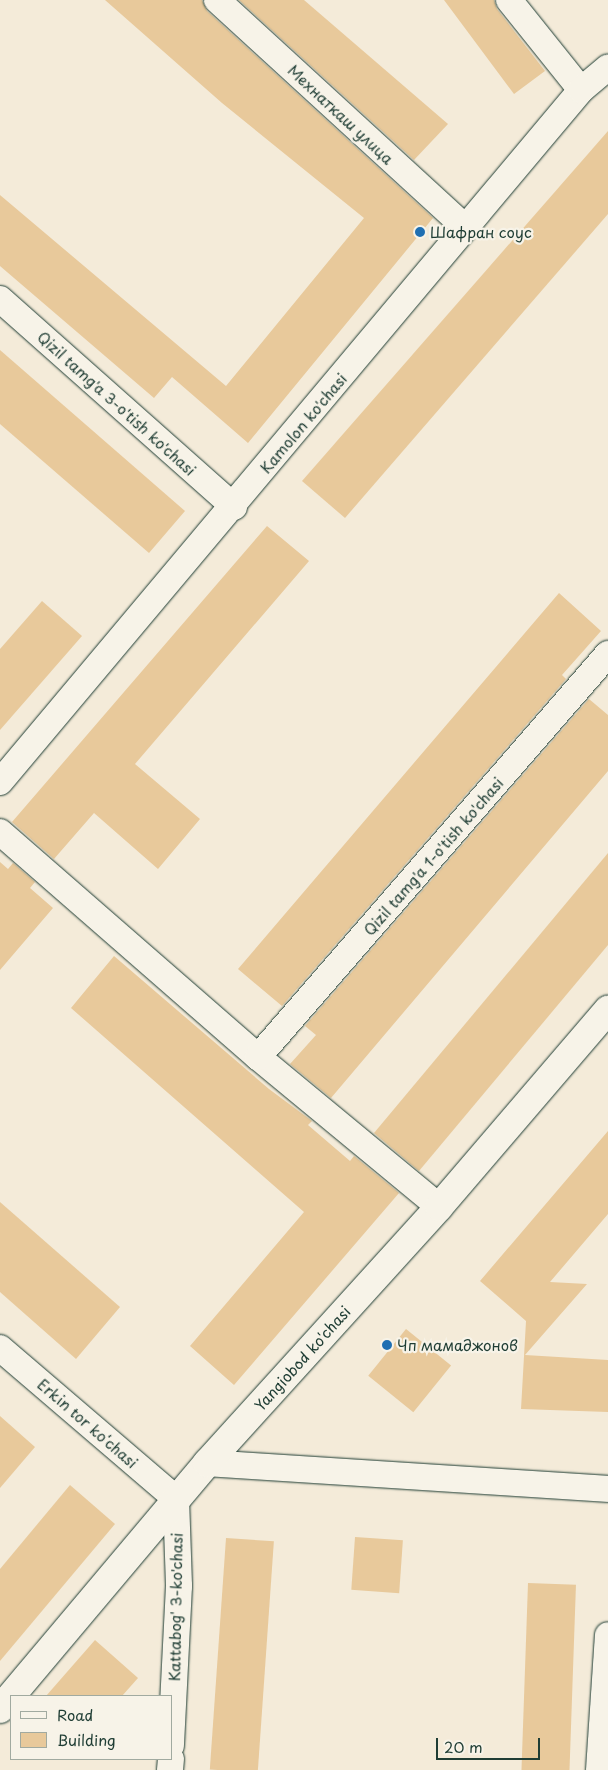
<!DOCTYPE html>
<meta charset="utf-8">
<style>
body{margin:0}
#map{position:relative;width:608px;height:1770px;overflow:hidden;background:#f4ebd9;font-family:"Playpen Sans",sans-serif}
div>[style]{position:absolute}
[style*='--x']{left:calc(var(--x)*1px);top:calc(var(--y)*1px);width:calc(var(--w)*1px);rotate:calc(var(--a)*1deg)}
.building>*{inset:0;background:#e8c99b;transform-origin:0 0}
.roads{filter:drop-shadow(0 0 1px #1f3d34) drop-shadow(0 0 1px #1f3d34)}
.street>*{height:26px;margin:-13px;padding:0 13px;transform-origin:13px;border-radius:13px;background:#f7f3e8}
.secondary>*{height:28px;margin:-14px;padding:0 14px;transform-origin:14px;border-radius:14px;background:#f7f3e8}
.dots>*{width:14px;height:14px;translate:-50% -50%;box-sizing:border-box;border:2px solid #f7f3e8;border-radius:50%}
span{translate:-50% -50%;white-space:nowrap;text-align:center;line-height:1.15;-webkit-text-stroke:4.5px #f7f3e8;paint-order:stroke}
.street-label{font-size:15px;color:#1f3d34}
.poi-label{font-size:15px;color:#1f3d34}
.left{translate:0 -50%;text-align:left}
.legend{position:absolute;left:10px;top:1695px;width:162px;height:65px;box-sizing:border-box;background:#f7f3e8;border:1px solid #a1aaa0;margin:0;padding:6px 9px;list-style:none;font-size:15px;color:#1f3d34}
.legend li{display:flex;align-items:center;gap:10px;height:25px}
.legend b{width:25px;border:1px solid #a1aaa0}
.scale{position:absolute;left:436px;top:1738px;width:104px;height:22px;box-sizing:border-box;border:2px solid #1f3d34;border-top:0;padding-left:6px;font-size:15px;line-height:18px;white-space:nowrap;color:#1f3d34;-webkit-text-stroke:4px #f7f3e8;paint-order:stroke}
</style>
<div id="map">
<div class="building">
<div style="clip-path:polygon(105px 0,202px 0,207px 11px,433px 218px,248px 443px,172px 377px,154px 398px,0 266px,0 195px,226px 386px,364px 218px,222px 103px)"></div>
<div style="clip-path:polygon(239px 0,304px 0,448px 124px,414px 160px)"></div>
<div style="clip-path:polygon(444px 0,494px 0,497px 9px,545px 71px,514px 94px)"></div>
<div style="clip-path:polygon(608px 131px,608px 214px,345px 518px,302px 481px)"></div>
<div style="clip-path:polygon(0 350px,185px 511px,149px 553px,0 424px)"></div>
<div style="clip-path:polygon(267px 526px,309px 561px,135px 764px,200px 819px,158px 869px,94px 813px,54px 859px,12px 822px)"></div>
<div style="clip-path:polygon(559px 593px,601px 631px,562px 675px,566px 679px,282px 1006px,238px 969px)"></div>
<div style="clip-path:polygon(42px 601px,82px 636px,0 730px,0 649px)"></div>
<div style="clip-path:polygon(589px 699px,608px 715px,608px 771px,331px 1098px,290px 1064px,316px 1035px,305px 1026px)"></div>
<div style="clip-path:polygon(608px 853px,608px 945px,419px 1171px,374px 1133px)"></div>
<div style="clip-path:polygon(0 862px,8px 869px,13px 863px,35px 882px,30px 888px,53px 908px,0 970px)"></div>
<div style="clip-path:polygon(114px 956px,269px 1089px,312px 1121px,308px 1125px,350px 1161px,354px 1156px,399px 1193px,234px 1385px,190px 1346px,304px 1212px,71px 1008px)"></div>
<div style="clip-path:polygon(608px 1131px,608px 1214px,550px 1282px,587px 1284px,525px 1355px,608px 1360px,608px 1412px,521px 1409px,526px 1321px,480px 1281px)"></div>
<div style="clip-path:polygon(0 1202px,120px 1307px,76px 1359px,0 1292px)"></div>
<div style="left:406px;top:1329px;width:58px;height:60px;rotate:39deg"></div>
<div style="clip-path:polygon(0 1416px,35px 1447px,0 1488px)"></div>
<div style="clip-path:polygon(70px 1485px,115px 1524px,0 1661px,0 1569px)"></div>
<div style="left:355px;top:1537px;width:48px;height:53px;rotate:4deg"></div>
<div style="left:226px;top:1538px;width:48px;height:232px;rotate:4deg"></div>
<div style="left:528px;top:1583px;width:48px;height:187px;rotate:2deg"></div>
<div style="clip-path:polygon(95px 1640px,138px 1678px,122px 1696px,46px 1696px)"></div>
</div>
<div class="roads">
<div class="street">
<div style="--x:217;--y:0;--w:336;--a:42.5"></div>
<div style="--x:509;--y:0;--w:115;--a:51.3"></div>
<div style="--x:0;--y:299;--w:313;--a:41.6"></div>
<div style="--x:0;--y:782;--w:904;--a:-49.98"></div>
<div style="--x:581;--y:90;--w:35;--a:-40"></div>
<div style="--x:0;--y:832;--w:342;--a:41.1"></div>
<div style="--x:258;--y:1057;--w:235;--a:39.6"></div>
<div style="--x:258;--y:1057;--w:534;--a:-49.03"></div>
<div style="--x:0;--y:1348;--w:232;--a:40.6"></div>
<div style="--x:176;--y:1499;--w:87;--a:88"></div>
<div style="--x:179;--y:1586;--w:160;--a:92.9"></div>
<div style="--x:207;--y:1463;--w:402;--a:3.7"></div>
<div style="--x:170;--y:1770;--w:11;--a:-85"></div>
<div style="--x:599;--y:1770;--w:135;--a:-86.2"></div>
</div>
<div class="secondary">
<div style="--x:0;--y:1709;--w:322;--a:-49.9"></div>
<div style="--x:207;--y:1463;--w:345;--a:-47.8"></div>
<div style="--x:439;--y:1207;--w:260;--a:-49.4"></div>
</div>
</div>
<div class="dots">
<div style="left:420px;top:232px;background:#1f6fb2"></div>
<div style="left:387px;top:1345px;background:#1f6fb2"></div>
</div>
<div class="street-label">
<span style="left:341px;top:114px;rotate:43deg">Мехнаткаш улица</span>
<span style="left:117px;top:403px;rotate:42deg">Qizil tamg'a 3-o'tish ko'chasi</span>
<span style="left:303px;top:423px;rotate:-50deg">Kamolon ko'chasi</span>
<span style="left:433px;top:856px;rotate:-49deg">Qizil tamg'a 1-o'tish ko'chasi</span>
<span style="left:302px;top:1358px;rotate:-48deg">Yangiobod ko'chasi</span>
<span style="left:88px;top:1423px;rotate:41deg">Erkin tor koʻchasi</span>
<span style="left:175px;top:1607px;rotate:-89deg">Kattabog' 3-ko'chasi</span>
</div>
<div class="poi-label">
<span class="left" style="left:430px;top:232px">Шафран соус</span>
<span class="left" style="left:397px;top:1345px">Чп мамаджонов</span>
</div>
<ul class="legend">
<li><b style="height:6px;background:#f7f3e8"></b>Road</li>
<li><b style="height:14px;background:#e8c99b"></b>Building</li>
</ul>
<div class="scale">20 m</div>
</div>
